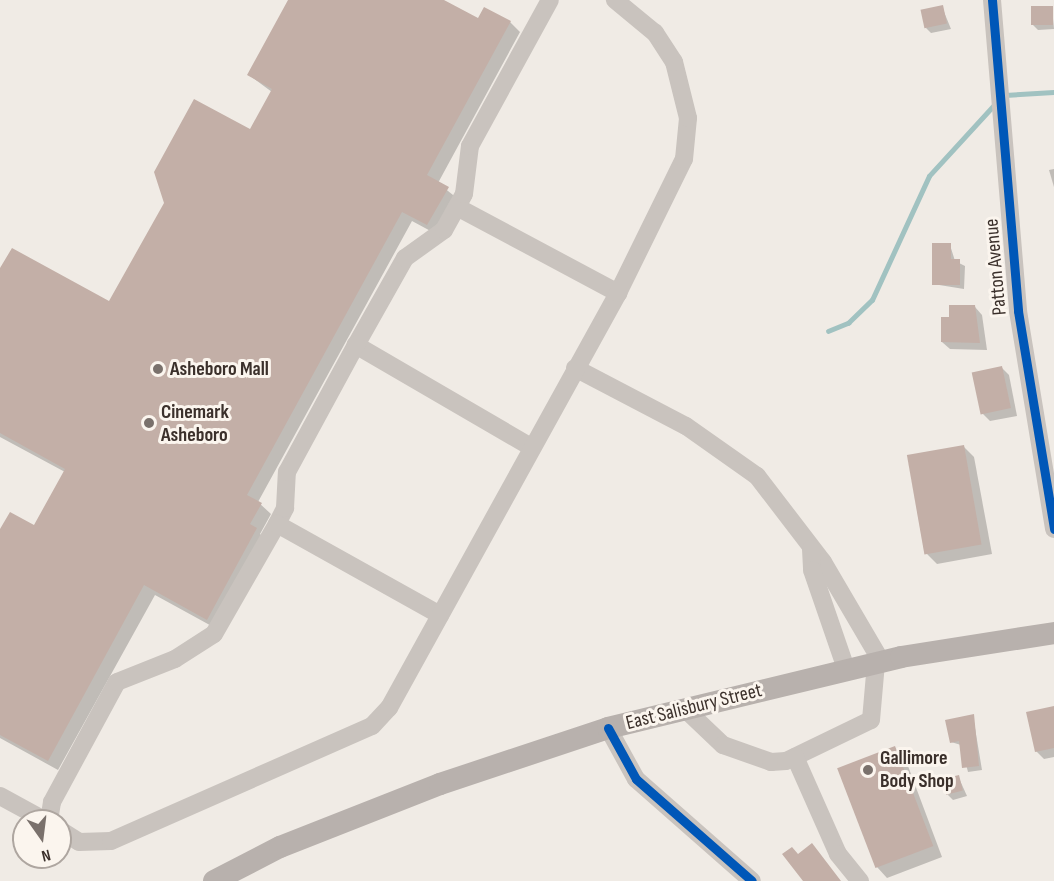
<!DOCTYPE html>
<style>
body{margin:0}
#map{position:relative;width:1054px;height:881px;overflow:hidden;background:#f0ebe5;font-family:"Sofia Sans Condensed",sans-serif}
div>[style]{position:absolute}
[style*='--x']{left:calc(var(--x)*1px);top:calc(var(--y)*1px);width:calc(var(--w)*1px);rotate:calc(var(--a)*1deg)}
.shadow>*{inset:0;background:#0003}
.stream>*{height:4.5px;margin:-2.25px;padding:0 2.25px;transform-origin:2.25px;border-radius:2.25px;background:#a1c2c1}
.building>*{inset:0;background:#c3afa7;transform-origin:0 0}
.minor>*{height:18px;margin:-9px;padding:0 9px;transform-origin:9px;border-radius:9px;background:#c9c3be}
.major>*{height:22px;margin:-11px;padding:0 11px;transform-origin:11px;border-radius:11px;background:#b8b1ad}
.cycleway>*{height:9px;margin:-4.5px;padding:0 4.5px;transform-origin:4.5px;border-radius:4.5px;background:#0057b8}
.dots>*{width:16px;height:16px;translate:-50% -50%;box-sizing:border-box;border:3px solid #fbf5ee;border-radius:50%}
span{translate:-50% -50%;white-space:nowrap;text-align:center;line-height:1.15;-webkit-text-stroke:6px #fbf5ee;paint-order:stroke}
.street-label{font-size:20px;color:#3b302b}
.poi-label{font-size:20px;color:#3b302b;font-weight:700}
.left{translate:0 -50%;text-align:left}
.north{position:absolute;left:12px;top:809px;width:60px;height:60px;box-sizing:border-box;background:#fbf5ee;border:2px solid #aea6a0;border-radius:50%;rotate:166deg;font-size:16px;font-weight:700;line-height:24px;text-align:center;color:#3b302b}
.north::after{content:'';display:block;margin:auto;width:21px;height:27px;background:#7a716c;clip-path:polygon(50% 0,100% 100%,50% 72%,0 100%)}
</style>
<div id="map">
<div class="shadow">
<div style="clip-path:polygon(290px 0,441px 0,479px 20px,510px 22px,520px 32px,438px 183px,458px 199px,438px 235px,412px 221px,258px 502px,271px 514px,260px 534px,266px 540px,217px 629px,155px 595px,58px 770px,0 738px,0 532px,34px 527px,65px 472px,0 437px,0 272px,110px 303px,251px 131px,272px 92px,249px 75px)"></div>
<div style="clip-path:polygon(942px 7px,951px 29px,931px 33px,926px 28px)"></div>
<div style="clip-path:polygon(1052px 8px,1054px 29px,1038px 30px,1033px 25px)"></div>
<div style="clip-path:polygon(1054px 169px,1054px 187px,1049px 170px)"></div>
<div style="clip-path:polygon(950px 245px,955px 261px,965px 266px,964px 289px,933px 284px)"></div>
<div style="clip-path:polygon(975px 307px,982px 315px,987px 350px,950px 349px,942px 342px,951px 318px)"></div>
<div style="clip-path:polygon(1001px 367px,1009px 375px,1017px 416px,990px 421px,983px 414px)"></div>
<div style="clip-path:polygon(964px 447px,974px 457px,992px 554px,937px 564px,927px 554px)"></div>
<div style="clip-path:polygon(1054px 707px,1054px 757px,1044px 759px,1036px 751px)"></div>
<div style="clip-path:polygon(973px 716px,982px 770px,968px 772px,961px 745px,951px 742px)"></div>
<div style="clip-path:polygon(895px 748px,905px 758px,942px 857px,887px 878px,877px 867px)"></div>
<div style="clip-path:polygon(958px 776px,967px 796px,953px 800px,948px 795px)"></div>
</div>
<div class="stream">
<div style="--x:1005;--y:95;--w:49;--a:-3.5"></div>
<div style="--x:828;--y:331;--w:22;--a:-22"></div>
<div style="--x:848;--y:323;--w:33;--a:-44"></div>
<div style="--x:872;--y:300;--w:136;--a:-65.3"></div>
<div style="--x:929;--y:176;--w:99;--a:-47.5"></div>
</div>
<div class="building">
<div style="clip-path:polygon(288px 0,444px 0,478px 18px,484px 7px,511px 21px,427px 175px,449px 187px,427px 225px,402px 212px,247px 495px,262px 503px,250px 524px,257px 528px,207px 620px,144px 585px,48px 761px,0 735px,0 529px,10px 512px,34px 525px,65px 469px,0 433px,0 268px,12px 248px,109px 301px,164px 203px,154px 172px,194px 99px,250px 129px,272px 89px,247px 75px)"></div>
<div style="left:943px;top:5px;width:19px;height:23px;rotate:78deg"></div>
<div style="left:1031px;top:6px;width:22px;height:19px"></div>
<div style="clip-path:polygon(932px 243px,951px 243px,951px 259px,960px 259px,960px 285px,932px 285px)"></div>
<div style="clip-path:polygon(949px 305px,975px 305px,980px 343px,941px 342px,941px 317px,949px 317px)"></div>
<div style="left:1002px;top:366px;width:43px;height:31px;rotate:78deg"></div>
<div style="left:964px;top:445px;width:101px;height:58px;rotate:80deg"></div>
<div style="clip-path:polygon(1054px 706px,1054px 748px,1035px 752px,1026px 712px)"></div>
<div style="clip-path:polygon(974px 714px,979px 766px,962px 768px,959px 741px,950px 743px,945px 720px)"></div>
<div style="left:895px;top:746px;width:107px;height:62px;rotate:69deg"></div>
<div style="left:959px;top:775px;width:16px;height:17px;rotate:76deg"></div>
<div style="clip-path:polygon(812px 843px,841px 881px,803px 881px,782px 854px,792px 847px,798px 854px)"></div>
</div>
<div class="minor">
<div style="--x:992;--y:0;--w:312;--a:85.2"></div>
<div style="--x:1018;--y:311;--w:221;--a:80.6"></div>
<div style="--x:457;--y:207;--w:183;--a:28.1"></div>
<div style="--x:575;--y:368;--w:125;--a:27.6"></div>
<div style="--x:686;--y:426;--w:87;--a:35.2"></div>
<div style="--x:757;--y:476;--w:108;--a:52.5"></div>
<div style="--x:823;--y:562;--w:115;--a:59.6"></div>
<div style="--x:531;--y:447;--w:203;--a:-149.8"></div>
<div style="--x:356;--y:345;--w:100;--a:-60.6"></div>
<div style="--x:405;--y:258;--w:48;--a:-35.7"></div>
<div style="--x:444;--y:230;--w:41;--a:-60.9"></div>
<div style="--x:464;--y:194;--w:48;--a:-82.9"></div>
<div style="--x:470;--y:146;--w:166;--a:-61.3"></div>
<div style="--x:277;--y:524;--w:18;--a:-63"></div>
<div style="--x:285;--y:508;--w:36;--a:-87"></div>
<div style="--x:287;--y:472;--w:145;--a:-61.5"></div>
<div style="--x:811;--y:549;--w:21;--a:87"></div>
<div style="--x:812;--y:570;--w:105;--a:71"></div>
<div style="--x:684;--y:708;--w:54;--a:43.5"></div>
<div style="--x:723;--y:745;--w:51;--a:19.5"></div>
<div style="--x:771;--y:762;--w:15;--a:-4"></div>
<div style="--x:786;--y:761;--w:94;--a:-25.8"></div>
<div style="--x:871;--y:720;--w:57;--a:-85"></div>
<div style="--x:608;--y:728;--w:58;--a:61.2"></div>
<div style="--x:636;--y:779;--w:154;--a:41.3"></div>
<div style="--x:795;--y:757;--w:106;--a:66.1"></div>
<div style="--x:838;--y:854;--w:35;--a:51"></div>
<div style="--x:0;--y:796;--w:52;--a:28.5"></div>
<div style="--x:49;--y:821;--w:19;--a:-81"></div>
<div style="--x:52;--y:802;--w:136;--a:-61.6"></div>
<div style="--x:117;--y:682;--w:62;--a:-21.6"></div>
<div style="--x:175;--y:659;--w:46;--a:-32.7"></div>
<div style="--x:214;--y:634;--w:127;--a:-60.2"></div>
<div style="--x:277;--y:524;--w:187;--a:29.2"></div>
<div style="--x:60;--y:830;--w:22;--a:32"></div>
<div style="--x:79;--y:842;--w:32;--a:-2"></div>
<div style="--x:111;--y:841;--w:285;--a:-23.8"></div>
<div style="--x:372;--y:726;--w:25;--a:-47"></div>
<div style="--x:389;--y:708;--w:474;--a:-61.1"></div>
<div style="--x:618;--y:293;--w:149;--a:-63.8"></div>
<div style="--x:684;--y:159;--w:41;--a:-84.4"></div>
<div style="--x:688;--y:118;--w:58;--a:-104"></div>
<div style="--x:674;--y:62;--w:35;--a:-123"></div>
<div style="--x:655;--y:33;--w:52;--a:-140.5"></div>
</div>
<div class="major">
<div style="--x:214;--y:881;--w:74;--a:-27.3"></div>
<div style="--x:280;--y:847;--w:172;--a:-21.5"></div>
<div style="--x:440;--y:784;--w:177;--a:-18.4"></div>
<div style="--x:608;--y:728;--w:301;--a:-13.6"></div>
<div style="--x:901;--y:657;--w:155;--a:-8.9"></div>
</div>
<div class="cycleway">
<div style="--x:992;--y:0;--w:312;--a:85.2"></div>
<div style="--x:1018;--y:311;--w:221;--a:80.6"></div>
<div style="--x:608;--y:728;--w:58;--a:61.2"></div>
<div style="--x:636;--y:779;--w:154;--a:41.3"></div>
</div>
<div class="dots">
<div style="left:158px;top:369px;background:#7a716c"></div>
<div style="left:149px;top:423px;background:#7a716c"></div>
<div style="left:868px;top:770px;background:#7a716c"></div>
</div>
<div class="street-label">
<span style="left:996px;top:267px;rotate:-95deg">Patton Avenue</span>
<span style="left:694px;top:707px;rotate:-14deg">East Salisbury Street</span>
</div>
<div class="poi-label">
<span class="left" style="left:170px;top:369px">Asheboro Mall</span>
<span class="left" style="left:161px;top:424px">Cinemark<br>Asheboro</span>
<span class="left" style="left:880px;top:770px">Gallimore<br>Body Shop</span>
</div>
<div class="north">N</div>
</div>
